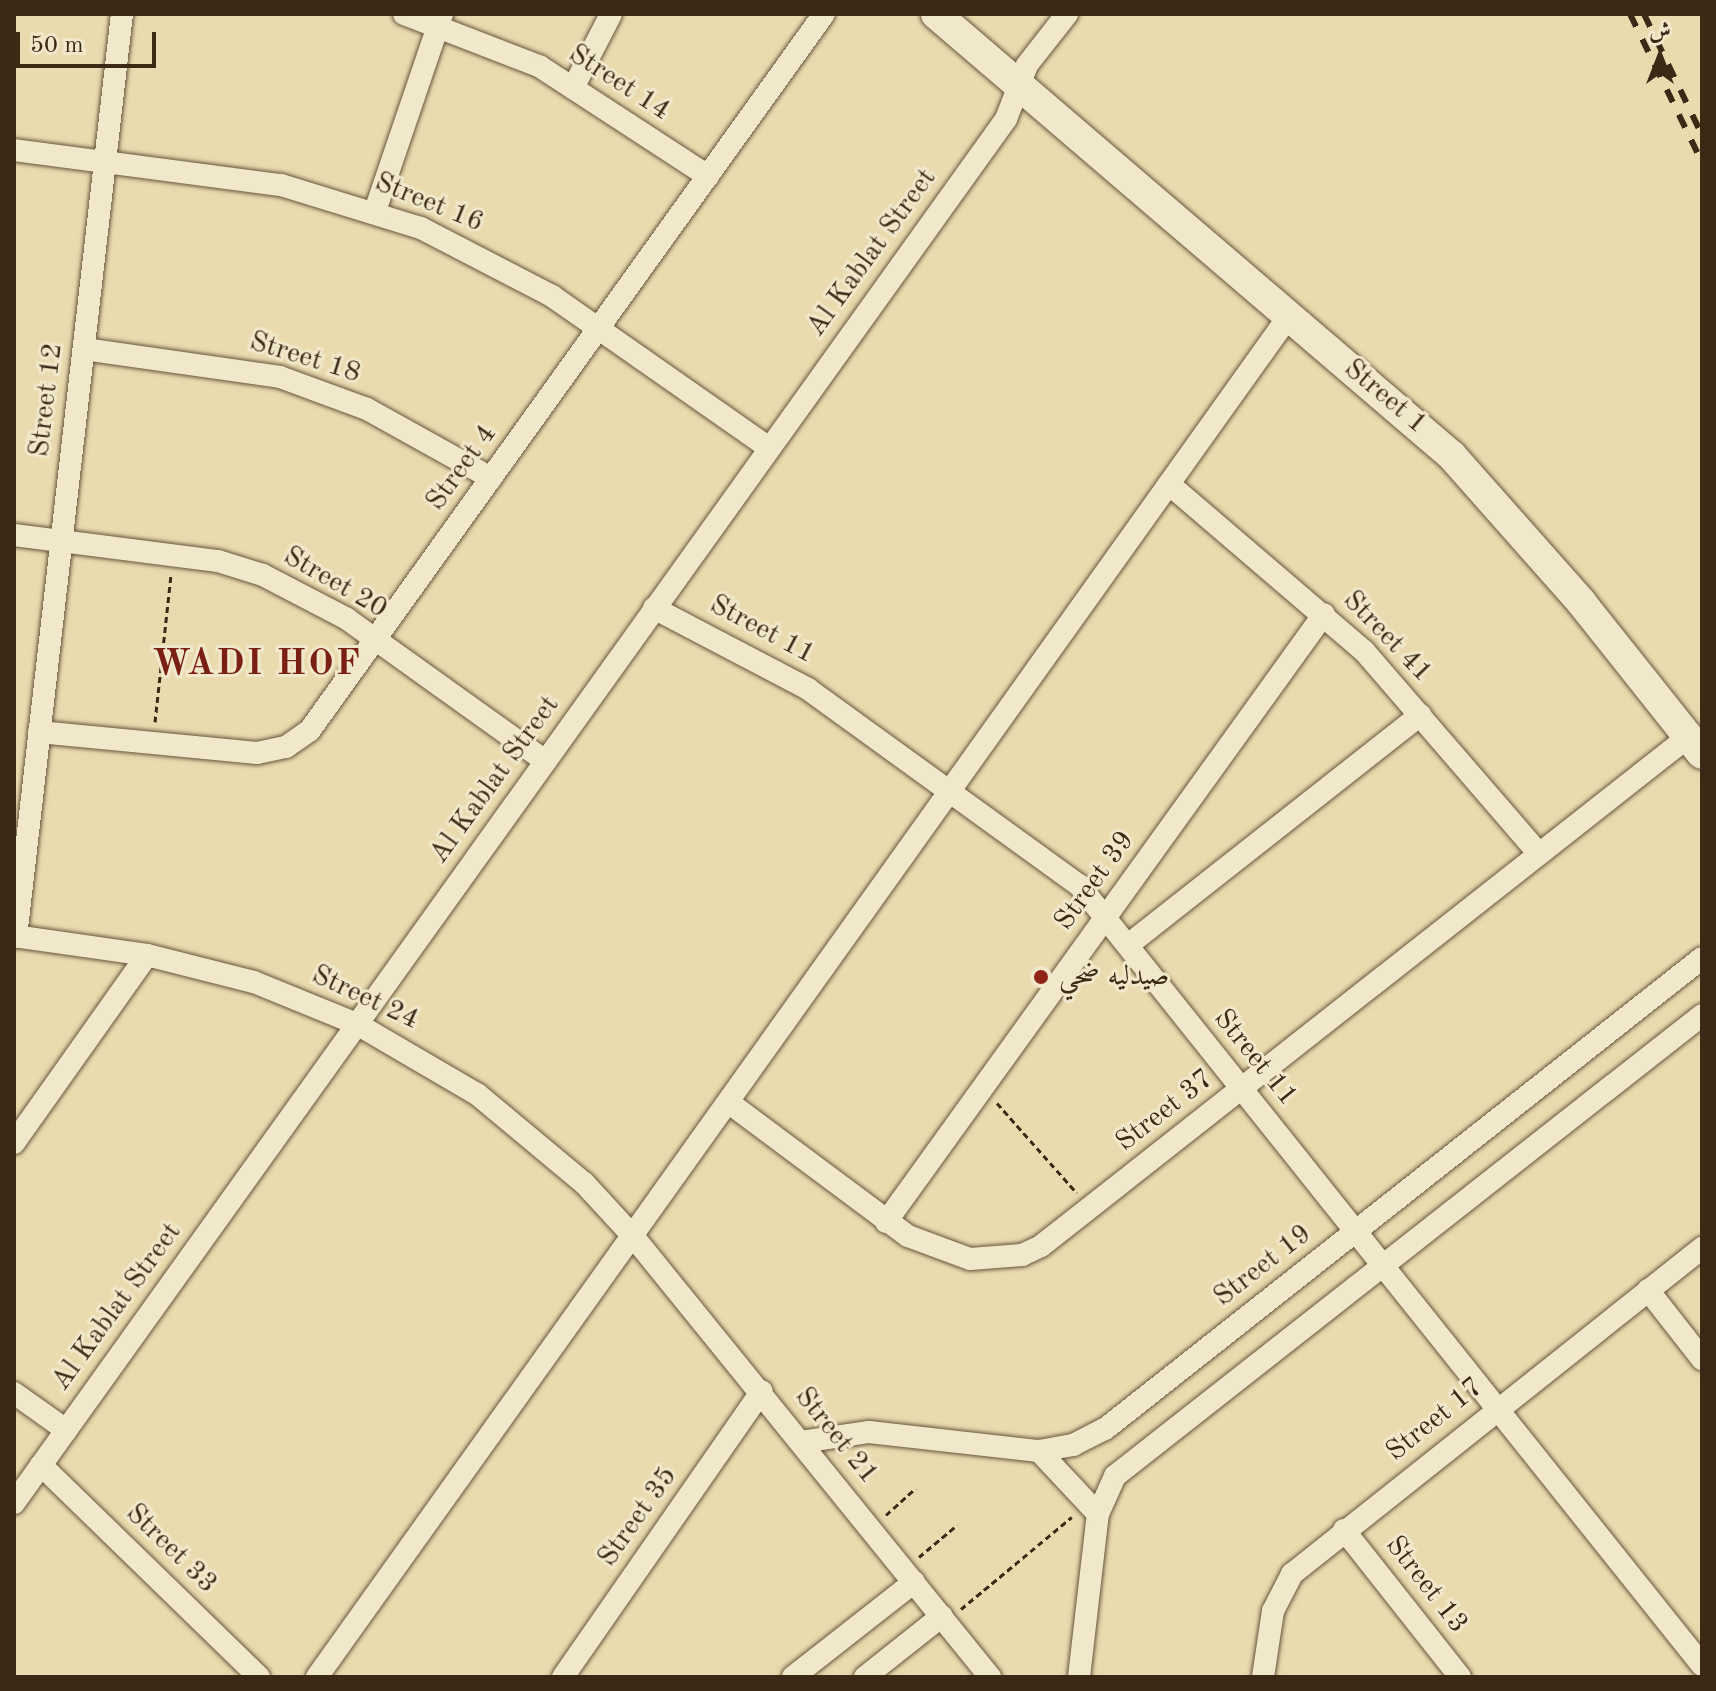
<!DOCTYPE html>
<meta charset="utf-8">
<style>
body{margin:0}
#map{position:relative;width:1716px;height:1691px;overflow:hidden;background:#eadbaf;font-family:"Old Standard TT",Amiri,serif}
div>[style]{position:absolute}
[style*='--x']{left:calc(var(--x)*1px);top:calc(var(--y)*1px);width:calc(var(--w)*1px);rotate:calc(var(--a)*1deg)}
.path>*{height:3px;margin-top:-1.5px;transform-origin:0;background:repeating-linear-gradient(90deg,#3b2916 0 6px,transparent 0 10px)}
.roads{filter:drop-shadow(0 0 2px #67563c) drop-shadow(0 0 2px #67563c)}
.street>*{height:22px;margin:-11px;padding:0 11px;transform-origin:11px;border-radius:11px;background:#f1e8cb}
.secondary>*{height:30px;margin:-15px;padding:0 15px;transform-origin:15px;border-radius:15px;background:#f1e8cb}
.rail>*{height:6px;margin-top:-3px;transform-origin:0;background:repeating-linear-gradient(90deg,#3b2916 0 14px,transparent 0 28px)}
.dots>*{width:22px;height:22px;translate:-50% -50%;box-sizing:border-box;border:4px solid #f1e8cb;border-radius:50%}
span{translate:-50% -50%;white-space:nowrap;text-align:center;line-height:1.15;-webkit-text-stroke:6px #f1e8cb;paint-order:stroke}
.street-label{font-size:28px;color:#3b2916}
.poi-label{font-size:28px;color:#3b2916}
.left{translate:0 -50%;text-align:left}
.district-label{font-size:36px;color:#7a1f14;font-weight:700;letter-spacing:2px}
.frame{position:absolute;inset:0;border:16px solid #3b2916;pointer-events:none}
.north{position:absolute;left:1620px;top:16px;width:80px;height:80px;-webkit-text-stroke:6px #f1e8cb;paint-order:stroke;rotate:0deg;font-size:22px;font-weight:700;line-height:32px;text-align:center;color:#3b2916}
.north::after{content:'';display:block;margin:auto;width:28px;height:36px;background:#3b2916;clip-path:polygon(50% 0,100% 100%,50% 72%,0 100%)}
.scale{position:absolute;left:16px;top:32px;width:140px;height:36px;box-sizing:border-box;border:4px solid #3b2916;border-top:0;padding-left:10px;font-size:24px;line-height:28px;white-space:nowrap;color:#3b2916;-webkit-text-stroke:6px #f1e8cb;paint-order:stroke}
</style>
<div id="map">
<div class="path">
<div style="--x:155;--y:722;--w:148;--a:-83.8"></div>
<div style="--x:997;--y:1103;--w:120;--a:48.4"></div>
<div style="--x:886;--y:1515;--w:40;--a:-42"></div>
<div style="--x:919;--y:1557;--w:50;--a:-40.1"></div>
<div style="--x:961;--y:1609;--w:144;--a:-39.7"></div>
</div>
<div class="roads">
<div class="street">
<div style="--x:404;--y:14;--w:145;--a:21.1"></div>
<div style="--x:539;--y:66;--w:202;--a:33.1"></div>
<div style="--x:573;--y:88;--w:83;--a:-62.8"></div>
<div style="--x:14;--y:150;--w:269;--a:7.5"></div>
<div style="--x:281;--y:185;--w:146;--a:17.1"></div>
<div style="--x:421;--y:228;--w:148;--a:27.4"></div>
<div style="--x:552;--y:296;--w:265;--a:35"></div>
<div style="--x:375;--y:211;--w:208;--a:-71.2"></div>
<div style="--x:84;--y:349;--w:198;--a:8.1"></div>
<div style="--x:280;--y:377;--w:93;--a:20.2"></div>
<div style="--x:367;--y:409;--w:142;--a:29.1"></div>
<div style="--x:1169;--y:484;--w:257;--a:40.6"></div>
<div style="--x:1364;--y:651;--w:268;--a:49.2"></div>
<div style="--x:14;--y:535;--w:206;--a:7.3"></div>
<div style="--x:218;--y:561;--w:47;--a:17.3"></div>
<div style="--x:263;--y:575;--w:95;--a:27.6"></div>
<div style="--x:347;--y:619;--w:244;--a:35.6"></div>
<div style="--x:654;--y:608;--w:174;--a:27.7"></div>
<div style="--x:808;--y:689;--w:334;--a:35.9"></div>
<div style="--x:1079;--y:885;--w:998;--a:51.39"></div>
<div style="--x:39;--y:732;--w:219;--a:5.5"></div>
<div style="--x:257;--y:753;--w:30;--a:-12"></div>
<div style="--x:286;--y:747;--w:29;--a:-35"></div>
<div style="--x:310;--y:730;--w:881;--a:-54.33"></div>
<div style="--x:14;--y:936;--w:134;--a:8.1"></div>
<div style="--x:147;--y:955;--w:110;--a:14.2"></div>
<div style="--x:254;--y:982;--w:111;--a:22.2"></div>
<div style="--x:357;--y:1024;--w:139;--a:30.3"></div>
<div style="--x:477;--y:1094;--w:139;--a:39.8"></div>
<div style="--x:584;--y:1183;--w:71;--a:47.3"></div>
<div style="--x:632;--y:1235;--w:569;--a:50.99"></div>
<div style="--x:16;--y:937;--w:929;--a:-83.45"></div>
<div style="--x:1128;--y:945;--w:372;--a:-38.2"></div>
<div style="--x:728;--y:1102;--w:224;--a:36.7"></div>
<div style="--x:908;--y:1236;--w:66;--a:20.4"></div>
<div style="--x:970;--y:1259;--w:52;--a:-4.4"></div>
<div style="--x:1022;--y:1255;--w:21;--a:-25"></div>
<div style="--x:1041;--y:1246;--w:823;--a:-38.19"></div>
<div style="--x:14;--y:1143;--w:230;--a:-54.7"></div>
<div style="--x:886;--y:1222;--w:749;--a:-54.23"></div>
<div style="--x:1648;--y:1290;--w:88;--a:52"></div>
<div style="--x:14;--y:1393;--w:64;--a:35.4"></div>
<div style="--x:801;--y:1442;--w:69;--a:-8.4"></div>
<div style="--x:869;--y:1432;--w:171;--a:6.4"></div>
<div style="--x:1039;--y:1451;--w:35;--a:-10"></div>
<div style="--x:1073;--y:1445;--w:36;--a:-27"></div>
<div style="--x:1105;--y:1429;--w:760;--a:-38.27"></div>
<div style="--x:1039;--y:1451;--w:86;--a:46.9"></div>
<div style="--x:41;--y:1465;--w:304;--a:44.2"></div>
<div style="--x:14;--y:1503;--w:1703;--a:-54.37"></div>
<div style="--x:1006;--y:119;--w:58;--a:-68.7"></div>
<div style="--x:1027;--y:65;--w:65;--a:-51.9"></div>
<div style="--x:1344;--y:1530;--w:187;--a:51.7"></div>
<div style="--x:317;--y:1677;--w:1671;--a:-54.47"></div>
<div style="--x:563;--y:1677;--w:348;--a:-55.2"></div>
<div style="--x:793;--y:1677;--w:154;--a:-38.1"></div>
<div style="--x:865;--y:1677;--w:98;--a:-38.4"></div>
<div style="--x:1079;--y:1677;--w:164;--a:-83.4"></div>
<div style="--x:1098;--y:1514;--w:42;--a:-65.9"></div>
<div style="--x:1115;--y:1476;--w:746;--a:-38.14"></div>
<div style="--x:1263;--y:1677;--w:67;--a:-81.4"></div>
<div style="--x:1273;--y:1611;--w:42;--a:-62.8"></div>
<div style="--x:1292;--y:1574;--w:524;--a:-38.49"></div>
</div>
<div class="secondary">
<div style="--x:936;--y:14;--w:679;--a:40.58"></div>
<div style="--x:1452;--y:456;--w:195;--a:48.5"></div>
<div style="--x:1581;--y:602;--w:194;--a:51.5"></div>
</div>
</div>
<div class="rail">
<div style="--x:1630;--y:14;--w:165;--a:64.1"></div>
<div style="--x:1644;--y:14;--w:134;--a:64.4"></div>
</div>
<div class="dots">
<div style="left:1041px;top:977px;background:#8f2418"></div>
</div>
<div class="street-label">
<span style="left:619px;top:83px;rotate:33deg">Street 14</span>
<span style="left:429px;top:203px;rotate:22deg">Street 16</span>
<span style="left:872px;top:253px;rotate:-54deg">Al Kablat Street</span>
<span style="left:305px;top:358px;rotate:17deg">Street 18</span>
<span style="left:1385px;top:397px;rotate:40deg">Street 1</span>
<span style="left:47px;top:400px;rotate:-83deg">Street 12</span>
<span style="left:462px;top:468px;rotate:-54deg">Street 4</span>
<span style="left:335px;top:583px;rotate:30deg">Street 20</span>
<span style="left:762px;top:630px;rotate:28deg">Street 11</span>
<span style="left:1387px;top:637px;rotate:46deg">Street 41</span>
<span style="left:495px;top:780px;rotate:-54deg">Al Kablat Street</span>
<span style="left:1095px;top:881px;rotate:-54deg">Street 39</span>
<span style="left:365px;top:998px;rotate:25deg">Street 24</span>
<span style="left:1255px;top:1058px;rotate:51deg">Street 11</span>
<span style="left:1165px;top:1111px;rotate:-38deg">Street 37</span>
<span style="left:1263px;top:1266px;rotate:-38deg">Street 19</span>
<span style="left:117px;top:1307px;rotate:-54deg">Al Kablat Street</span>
<span style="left:1435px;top:1420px;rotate:-39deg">Street 17</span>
<span style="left:836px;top:1436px;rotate:51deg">Street 21</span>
<span style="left:638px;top:1517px;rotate:-55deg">Street 35</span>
<span style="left:171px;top:1549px;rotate:44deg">Street 33</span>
<span style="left:1426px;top:1585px;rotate:52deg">Street 13</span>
</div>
<div class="poi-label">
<span class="left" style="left:1059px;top:977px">صيدليه ضحي</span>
</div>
<div class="district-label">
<span style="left:257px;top:666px">WADI HOF</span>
</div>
<div class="frame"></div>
<div class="north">ش</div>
<div class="scale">50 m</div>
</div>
